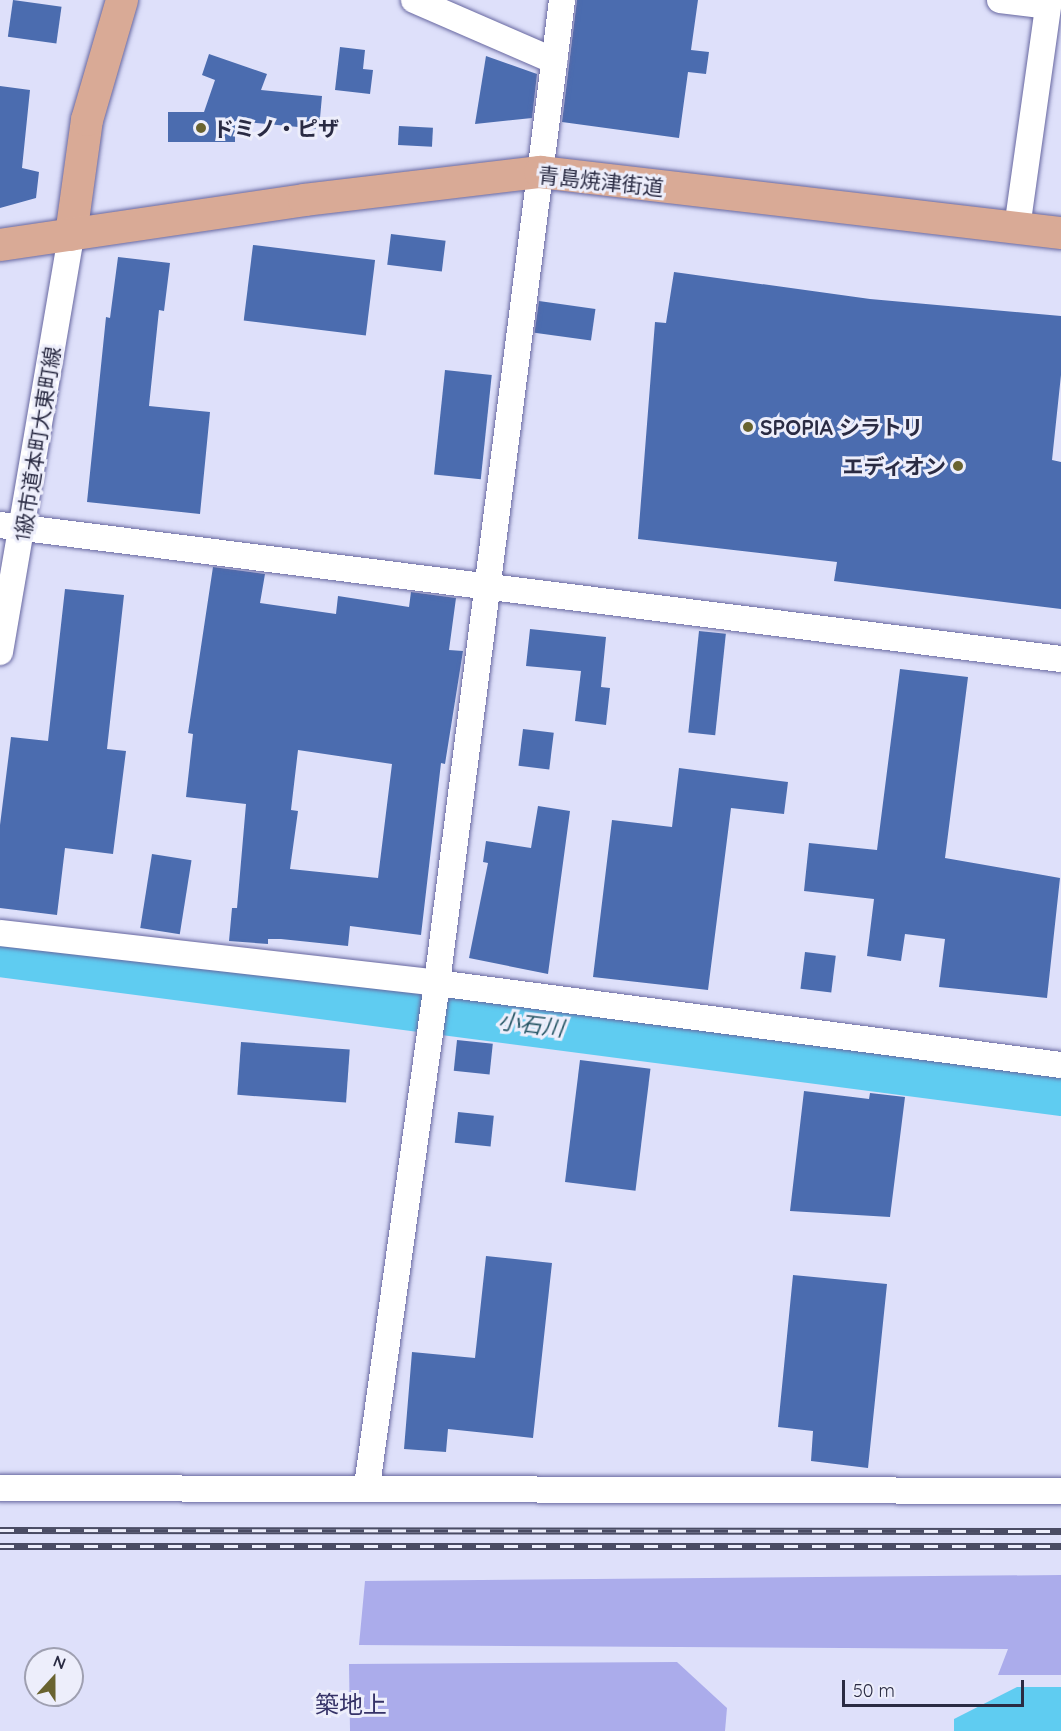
<!DOCTYPE html>
<meta charset="utf-8">
<style>
body{margin:0}
#map{position:relative;width:1061px;height:1731px;overflow:hidden;background:#dee0fa;font-family:Quicksand,"Noto Sans JP",sans-serif}
div>[style]{position:absolute}
[style*='--x']{left:calc(var(--x)*1px);top:calc(var(--y)*1px);width:calc(var(--w)*1px);rotate:calc(var(--a)*1deg)}
.green>*{inset:0;background:#abaceb}
.water>*{inset:0;background:#5fccf1}
.river>*{height:44px;margin:-22px;padding:0 22px;transform-origin:22px;border-radius:22px;background:#5fccf1}
.building>*{inset:0;background:#4b6caf;transform-origin:0 0}
.roads{filter:drop-shadow(0 0 2px #6767a0) drop-shadow(0 0 2px #6767a0)}
.minor>*{height:26px;margin:-13px;padding:0 13px;transform-origin:13px;border-radius:13px;background:#fff}
.major>*{height:32px;margin:-16px;padding:0 16px;transform-origin:16px;border-radius:16px;background:#d9aa96}
.rail>*{height:7px;margin-top:-3.5px;transform-origin:0;background:repeating-linear-gradient(90deg,#edeefb 0 14px,#4a4c64 0 28px);box-sizing:border-box;border-block:2px solid #4a4c64}
.dots>*{width:16px;height:16px;translate:-50% -50%;box-sizing:border-box;border:3px solid #edeefb;border-radius:50%}
span{translate:-50% -50%;white-space:nowrap;text-align:center;line-height:1.15;-webkit-text-stroke:6px #edeefb;paint-order:stroke}
.poi-label{font-size:21px;color:#2a2b43;font-weight:700}
.left{translate:0 -50%;text-align:left}
.right{translate:-100% -50%;text-align:right}
.street-label{font-size:21px;color:#2a2b43}
.water-label{font-size:22px;color:#285767;font-style:italic}
.quarter-label{font-size:24px;color:#353267}
.north{position:absolute;left:24px;top:1647px;width:60px;height:60px;box-sizing:border-box;background:#edeefb;border:2px solid #9fa0b1;border-radius:50%;rotate:21deg;font-size:16px;font-weight:700;line-height:24px;text-align:center;color:#2a2b43}
.north::after{content:'';display:block;margin:auto;width:21px;height:27px;background:#696330;clip-path:polygon(50% 0,100% 100%,50% 72%,0 100%)}
.scale{position:absolute;left:842px;top:1680px;width:182px;height:27px;box-sizing:border-box;border:3px solid #2a2b43;border-top:0;padding-left:8px;font-size:18px;line-height:21px;white-space:nowrap;color:#2a2b43;-webkit-text-stroke:4px #edeefb;paint-order:stroke}
</style>
<div id="map">
<div class="green">
<div style="clip-path:polygon(1061px 1575px,1061px 1675px,998px 1675px,1008px 1649px,359px 1645px,365px 1581px)"></div>
<div style="clip-path:polygon(677px 1662px,727px 1708px,725px 1731px,350px 1731px,349px 1664px)"></div>
</div>
<div class="water">
<div style="clip-path:polygon(1017px 1687px,1061px 1687px,1061px 1731px,954px 1731px,954px 1719px)"></div>
</div>
<div class="river">
<div style="--x:0;--y:955;--w:1070;--a:7.46"></div>
</div>
<div class="building">
<div style="left:13px;top:0;width:49px;height:37px;rotate:8deg"></div>
<div style="clip-path:polygon(577px 0,698px 0,691px 50px,709px 52px,706px 74px,688px 72px,679px 138px,562px 122px)"></div>
<div style="clip-path:polygon(340px 47px,365px 50px,363px 69px,373px 70px,370px 94px,335px 90px)"></div>
<div style="clip-path:polygon(209px 54px,267px 74px,261px 90px,322px 96px,319px 129px,235px 121px,235px 142px,168px 142px,168px 112px,204px 112px,215px 80px,202px 75px)"></div>
<div style="clip-path:polygon(486px 56px,537px 74px,532px 118px,475px 124px)"></div>
<div style="clip-path:polygon(0 86px,30px 90px,22px 168px,39px 172px,36px 198px,0 208px)"></div>
<div style="left:399px;top:126px;width:34px;height:19px;rotate:3deg"></div>
<div style="left:391px;top:234px;width:55px;height:31px;rotate:7deg"></div>
<div style="left:253px;top:245px;width:123px;height:76px;rotate:7deg"></div>
<div style="clip-path:polygon(118px 257px,170px 263px,164px 311px,159px 310px,149px 406px,210px 412px,200px 514px,87px 502px,106px 317px,110px 318px)"></div>
<div style="clip-path:polygon(674px 272px,870px 299px,1061px 316px,1061px 375px,1052px 460px,1061px 462px,1061px 609px,834px 581px,837px 562px,638px 539px,655px 322px,666px 323px)"></div>
<div style="left:539px;top:301px;width:57px;height:32px;rotate:8deg"></div>
<div style="left:445px;top:370px;width:47px;height:105px;rotate:6deg"></div>
<div style="clip-path:polygon(evenodd,213px 567px,265px 574px,260px 603px,336px 614px,338px 596px,409px 607px,411px 592px,456px 598px,449px 650px,463px 651px,445px 764px,441px 763px,421px 935px,350px 926px,348px 946px,281px 939px,268px 939px,268px 944px,229px 941px,232px 908px,237px 908px,246px 804px,186px 797px,193px 734px,188px 733px,213px 567px,298px 750px,392px 764px,378px 878px,290px 869px,298px 811px,291px 810px,298px 750px)"></div>
<div style="clip-path:polygon(65px 589px,124px 595px,107px 749px,126px 751px,113px 854px,65px 848px,57px 915px,0 908px,0 825px,11px 737px,48px 741px)"></div>
<div style="clip-path:polygon(530px 629px,606px 637px,601px 687px,610px 688px,606px 725px,575px 721px,581px 671px,526px 666px)"></div>
<div style="left:699px;top:631px;width:27px;height:102px;rotate:6deg"></div>
<div style="clip-path:polygon(900px 669px,968px 677px,945px 858px,1060px 878px,1047px 998px,939px 987px,945px 939px,905px 934px,901px 961px,867px 956px,874px 899px,804px 891px,809px 843px,877px 850px)"></div>
<div style="left:523px;top:729px;width:31px;height:37px;rotate:7deg"></div>
<div style="clip-path:polygon(679px 768px,788px 782px,784px 814px,731px 808px,708px 990px,593px 977px,612px 820px,672px 827px)"></div>
<div style="clip-path:polygon(538px 806px,570px 811px,548px 974px,469px 958px,488px 863px,483px 862px,486px 841px,531px 848px)"></div>
<div style="left:152px;top:854px;width:40px;height:75px;rotate:9deg"></div>
<div style="left:805px;top:952px;width:31px;height:37px;rotate:7deg"></div>
<div style="left:457px;top:1040px;width:36px;height:31px;rotate:6deg"></div>
<div style="left:241px;top:1042px;width:109px;height:53px;rotate:4deg"></div>
<div style="left:580px;top:1060px;width:71px;height:123px;rotate:7deg"></div>
<div style="clip-path:polygon(804px 1091px,869px 1099px,870px 1093px,905px 1097px,890px 1217px,790px 1211px)"></div>
<div style="left:458px;top:1112px;width:36px;height:31px;rotate:6deg"></div>
<div style="clip-path:polygon(486px 1256px,552px 1263px,533px 1438px,448px 1429px,446px 1452px,404px 1449px,412px 1352px,475px 1358px)"></div>
<div style="clip-path:polygon(793px 1275px,887px 1284px,868px 1468px,811px 1461px,813px 1431px,778px 1427px)"></div>
</div>
<div class="roads">
<div class="minor">
<div style="--x:414;--y:0;--w:153;--a:23.5"></div>
<div style="--x:1000;--y:0;--w:48;--a:7.1"></div>
<div style="--x:1017;--y:228;--w:230;--a:-82"></div>
<div style="--x:0;--y:525;--w:1069;--a:7.2"></div>
<div style="--x:0;--y:652;--w:423;--a:-80.3"></div>
<div style="--x:0;--y:933;--w:440;--a:6.5"></div>
<div style="--x:437;--y:983;--w:629;--a:7.49"></div>
<div style="--x:367;--y:1486;--w:508;--a:-82.08"></div>
<div style="--x:437;--y:983;--w:991;--a:-82.75"></div>
<div style="--x:0;--y:1488;--w:1061;--a:0.16"></div>
</div>
<div class="major">
<div style="--x:71;--y:235;--w:116;--a:-82.1"></div>
<div style="--x:87;--y:120;--w:125;--a:-73.7"></div>
<div style="--x:0;--y:245;--w:307;--a:-8.4"></div>
<div style="--x:304;--y:200;--w:238;--a:-6.8"></div>
<div style="--x:540;--y:172;--w:525;--a:6.68"></div>
</div>
</div>
<div class="rail">
<div style="--x:0;--y:1530;--w:1061;--a:0.05"></div>
<div style="--x:0;--y:1546;--w:1061;--a:0"></div>
</div>
<div class="dots">
<div style="left:201px;top:128px;background:#696330"></div>
<div style="left:748px;top:427px;background:#696330"></div>
<div style="left:958px;top:466px;background:#696330"></div>
</div>
<div class="poi-label">
<span class="left" style="left:213px;top:128px">ドミノ・ピザ</span>
<span class="left" style="left:760px;top:427px">SPOPIA シラトリ</span>
<span class="right" style="left:946px;top:466px">エディオン</span>
</div>
<div class="street-label">
<span style="left:601px;top:181px;rotate:6deg">青島焼津街道</span>
<span style="left:37px;top:444px;rotate:-81deg">1級市道本町大東町線</span>
</div>
<div class="water-label">
<span style="left:531px;top:1025px;rotate:7deg">小石川</span>
</div>
<div class="quarter-label">
<span style="left:351px;top:1705px">築地上</span>
</div>
<div class="north">N</div>
<div class="scale">50 m</div>
</div>
